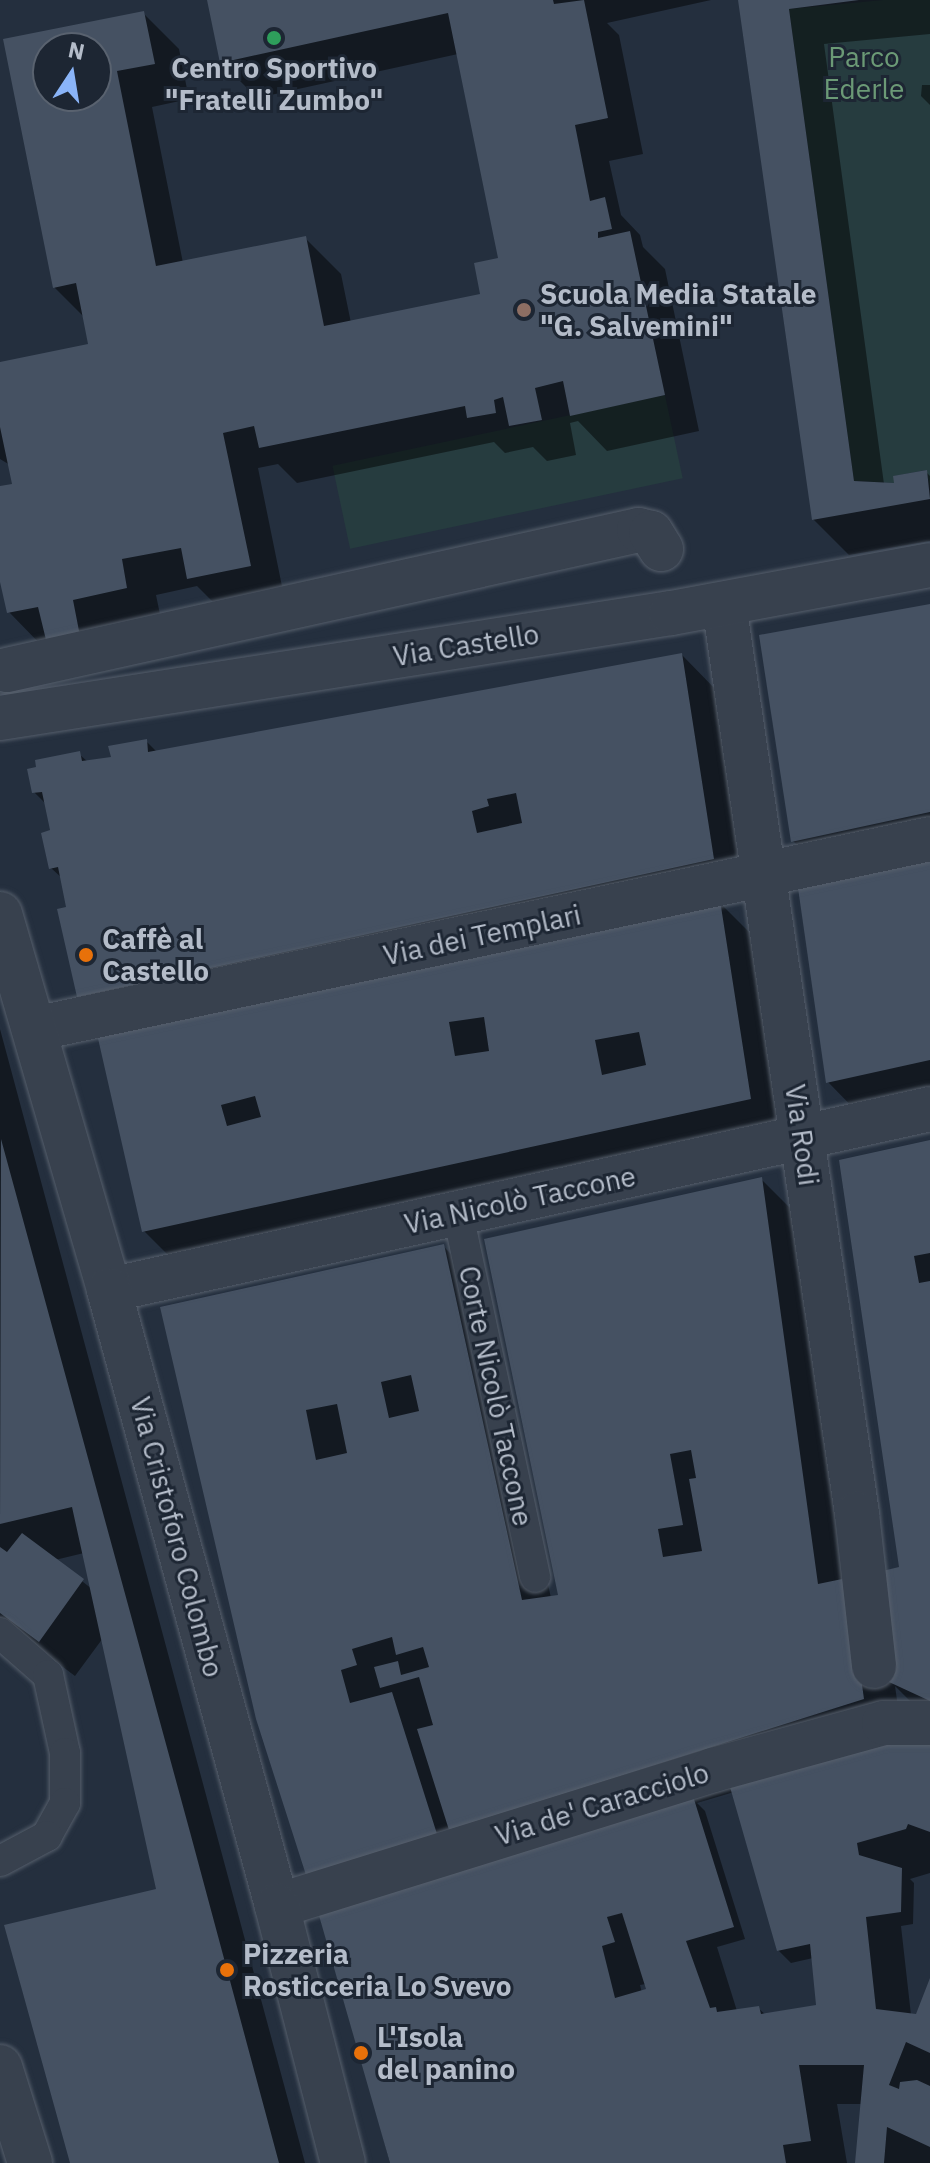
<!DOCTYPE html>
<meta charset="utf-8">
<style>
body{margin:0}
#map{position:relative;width:930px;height:2163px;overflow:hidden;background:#242f3e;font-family:"IBM Plex Sans",sans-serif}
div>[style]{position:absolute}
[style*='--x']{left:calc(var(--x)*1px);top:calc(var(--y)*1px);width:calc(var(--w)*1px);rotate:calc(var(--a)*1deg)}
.green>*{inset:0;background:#263c3f;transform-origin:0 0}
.shadow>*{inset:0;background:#0007}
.building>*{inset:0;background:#455162}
.roads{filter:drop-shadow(0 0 2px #565f6c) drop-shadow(0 0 2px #565f6c)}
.service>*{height:30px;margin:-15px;padding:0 15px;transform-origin:15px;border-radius:15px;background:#38414e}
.pedestrian>*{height:44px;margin:-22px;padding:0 22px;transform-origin:22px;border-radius:22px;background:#38414e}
.minor>*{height:44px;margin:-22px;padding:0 22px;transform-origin:22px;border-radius:22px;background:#38414e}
.tertiary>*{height:44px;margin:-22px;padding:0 22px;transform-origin:22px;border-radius:22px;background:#38414e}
.dots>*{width:22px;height:22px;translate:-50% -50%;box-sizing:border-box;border:4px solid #1d2633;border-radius:50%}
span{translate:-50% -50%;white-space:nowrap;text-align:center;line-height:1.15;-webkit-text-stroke:6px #1d2633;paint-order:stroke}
.park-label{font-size:28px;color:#6b9a76}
.poi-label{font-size:28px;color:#b4bcc9;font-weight:700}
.left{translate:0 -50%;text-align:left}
.street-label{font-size:28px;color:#b4bcc9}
.north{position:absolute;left:32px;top:32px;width:80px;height:80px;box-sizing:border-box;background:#1d2633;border:2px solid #59626f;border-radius:50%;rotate:12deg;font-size:22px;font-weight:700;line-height:32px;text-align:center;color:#b4bcc9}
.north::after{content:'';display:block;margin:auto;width:28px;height:36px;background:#8ab4f8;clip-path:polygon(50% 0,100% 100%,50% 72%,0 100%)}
</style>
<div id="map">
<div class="green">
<div style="clip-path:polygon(883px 0,930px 0,930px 487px,926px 470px,894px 476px,894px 483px,854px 481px,789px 9px)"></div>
<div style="left:665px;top:395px;width:85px;height:340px;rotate:78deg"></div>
</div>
<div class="shadow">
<div style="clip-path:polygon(evenodd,209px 0,711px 0,607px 23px,619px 35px,643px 154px,609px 161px,621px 215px,640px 235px,643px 247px,665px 269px,699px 431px,607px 451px,578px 421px,570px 423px,576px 455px,547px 461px,533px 447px,505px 453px,494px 442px,297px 483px,278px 464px,258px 468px,285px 601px,224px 613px,197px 586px,156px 595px,162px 624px,44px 648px,9px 612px,0 572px,0 489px,14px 486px,10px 465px,0 459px,0 364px,91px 345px,85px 318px,55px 288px,6px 41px,143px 13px,179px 49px,189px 99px,152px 107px,183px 263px,305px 238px,341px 274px,351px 323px,482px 296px,500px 260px,458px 54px,257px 98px,221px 62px,209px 0,48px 48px,96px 48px,96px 96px,48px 96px,48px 48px)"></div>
<div style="clip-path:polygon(740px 0,930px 0,930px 34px,824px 44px,884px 484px,897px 485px,926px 472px,930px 476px,930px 541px,849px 555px,813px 519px)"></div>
<div style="clip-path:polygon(922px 85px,930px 85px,930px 105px,921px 96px)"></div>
<div style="clip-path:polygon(930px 606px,930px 1108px,867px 1122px,828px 1082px,828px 876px,793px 841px)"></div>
<div style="clip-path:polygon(682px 655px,721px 695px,753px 898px,722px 905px,759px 942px,789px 1139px,184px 1271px,144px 1231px,114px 1032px,78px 996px,69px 908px,63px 879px,51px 868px,52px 832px,47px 805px,34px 792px,79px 754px,88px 762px,113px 759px,146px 741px,157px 752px)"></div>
<div style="clip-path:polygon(evenodd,0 1029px,305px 2163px,72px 2163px,159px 1890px,103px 1638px,75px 1676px,0 1620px,0 1029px,84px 1553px,92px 1589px,55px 1560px,84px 1553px)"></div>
<div style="clip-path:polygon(evenodd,930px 1142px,930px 1721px,895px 1686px,903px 1742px,930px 1740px,930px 1873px,910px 1879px,914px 1883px,913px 1924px,901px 1926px,911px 2015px,917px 2016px,930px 1983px,930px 2163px,857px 2163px,863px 2104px,837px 2104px,847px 2163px,390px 2163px,162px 1309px,443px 1246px,483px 1286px,551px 1598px,560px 1597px,761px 1179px,801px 1219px,852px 1586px,901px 1569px,841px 1162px,930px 1142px,734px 1792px,778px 1950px,791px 1963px,813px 1958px,818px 2006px,766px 2015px,758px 2008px,737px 2011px,717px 1947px,745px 1939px,705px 1811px,697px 1803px,734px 1792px,930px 1142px,646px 1984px,648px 1991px,642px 1993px,640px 1985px,646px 1984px)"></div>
</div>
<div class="building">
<div style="clip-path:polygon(evenodd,207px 0,553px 0,554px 4px,584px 0,608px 118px,575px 125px,590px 201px,605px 197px,612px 229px,598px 232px,598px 238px,630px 231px,665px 395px,570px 416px,563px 381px,535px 388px,542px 420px,509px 426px,503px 397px,494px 400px,496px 413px,467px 418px,465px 406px,259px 448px,254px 426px,223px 433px,251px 566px,187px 579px,181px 548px,122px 559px,127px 588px,73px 600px,80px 636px,47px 644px,38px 607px,7px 613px,0 582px,0 486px,12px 484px,0 427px,0 362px,88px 344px,76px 283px,53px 288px,3px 39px,144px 11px,155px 64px,117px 71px,156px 266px,306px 236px,324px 326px,480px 294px,474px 263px,498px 258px,448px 13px,220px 63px,207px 0,48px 48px,96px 48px,96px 96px,48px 96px,48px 48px)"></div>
<div style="clip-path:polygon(738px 0,859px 0,789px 9px,854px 481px,894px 483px,893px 476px,927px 470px,930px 499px,812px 520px)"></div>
<div style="clip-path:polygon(930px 604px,930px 812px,791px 842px,759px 635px)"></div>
<div style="clip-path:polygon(evenodd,682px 653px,714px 859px,77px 997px,57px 909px,66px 907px,58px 867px,49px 869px,41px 833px,50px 830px,42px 792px,32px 793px,27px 769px,36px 767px,35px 760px,80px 751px,82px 761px,111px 757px,108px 746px,147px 739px,148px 752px,682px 653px,516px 793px,522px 823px,477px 833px,472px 811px,489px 806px,487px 799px,516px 793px)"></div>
<div style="clip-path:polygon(930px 852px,930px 1060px,826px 1083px,797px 881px)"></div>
<div style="clip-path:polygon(evenodd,720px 900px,751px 1099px,142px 1232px,97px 1034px,720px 900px,484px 1017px,489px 1051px,455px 1056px,449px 1022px,484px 1017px,720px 900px,639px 1032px,646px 1065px,602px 1075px,595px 1040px,639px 1032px,720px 900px,255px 1096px,261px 1117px,227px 1126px,221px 1105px,255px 1096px)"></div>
<div style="clip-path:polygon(1px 1139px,190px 1832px,279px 2163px,70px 2163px,4px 1925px,156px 1889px,72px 1507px,0 1524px)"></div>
<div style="clip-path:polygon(930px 1140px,930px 1253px,914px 1256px,919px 1283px,930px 1281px,930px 1701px,889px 1682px,874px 1573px,899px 1567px,839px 1160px)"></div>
<div style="clip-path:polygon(evenodd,762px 1177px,818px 1584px,847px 1578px,864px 1699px,449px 1830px,417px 1729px,433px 1725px,419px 1677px,380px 1688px,374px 1667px,398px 1661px,401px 1675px,429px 1667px,423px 1647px,396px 1655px,392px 1637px,352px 1649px,357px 1665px,341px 1670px,350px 1703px,392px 1692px,437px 1834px,306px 1875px,256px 1719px,160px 1307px,444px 1244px,522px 1600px,558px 1595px,484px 1239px,762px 1177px,411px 1375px,419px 1411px,389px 1418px,381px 1382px,411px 1375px,762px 1177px,337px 1404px,347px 1453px,316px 1460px,306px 1410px,337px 1404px,762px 1177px,691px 1450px,696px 1478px,689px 1479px,702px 1551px,663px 1557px,658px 1529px,683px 1525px,670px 1454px,691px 1450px)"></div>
<div style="clip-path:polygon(22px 1533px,84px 1579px,39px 1642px,0 1613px,0 1547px,7px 1552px)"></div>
<div style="clip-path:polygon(evenodd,930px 1738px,930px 1832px,908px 1824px,906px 1829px,857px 1843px,859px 1855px,902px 1868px,901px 1912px,866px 1917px,876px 2009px,916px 2014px,930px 1978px,930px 2053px,906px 2042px,889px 2085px,899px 2089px,900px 2082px,917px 2080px,930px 2086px,930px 2147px,887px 2127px,884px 2163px,855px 2163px,864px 2065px,799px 2065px,811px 2141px,783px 2145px,786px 2163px,390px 2163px,318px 1912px,693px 1796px,734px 1927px,686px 1941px,710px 2008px,716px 2007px,717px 2012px,759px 2006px,761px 2014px,816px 2005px,810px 1944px,777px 1951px,730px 1787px,867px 1746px,930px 1738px,622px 1913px,646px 1989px,615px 1998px,602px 1946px,615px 1942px,607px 1917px,622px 1913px)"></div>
</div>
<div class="roads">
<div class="service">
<div style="--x:458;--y:1214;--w:371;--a:78"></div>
<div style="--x:0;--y:1633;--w:64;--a:41.2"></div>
<div style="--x:48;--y:1675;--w:80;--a:77.7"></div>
<div style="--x:65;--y:1753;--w:50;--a:90"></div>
<div style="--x:65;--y:1803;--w:38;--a:119"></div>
<div style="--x:47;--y:1836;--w:53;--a:152"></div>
</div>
<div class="pedestrian">
<div style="--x:7;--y:670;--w:647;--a:-12.49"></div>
<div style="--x:639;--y:530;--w:12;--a:14"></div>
<div style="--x:651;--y:533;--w:19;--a:58"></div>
</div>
<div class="minor">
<div style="--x:724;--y:604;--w:920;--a:81.68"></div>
<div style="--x:857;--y:1514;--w:153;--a:83.6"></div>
<div style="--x:0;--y:718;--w:679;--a:-8.89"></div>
<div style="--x:671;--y:613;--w:263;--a:-10.5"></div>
<div style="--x:34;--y:1029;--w:916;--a:-11.97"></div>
<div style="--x:109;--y:1290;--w:841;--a:-12.43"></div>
<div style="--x:277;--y:1906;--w:457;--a:-17.3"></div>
<div style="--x:713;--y:1770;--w:177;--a:-15.4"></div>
<div style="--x:884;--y:1723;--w:46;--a:0"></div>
</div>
<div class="tertiary">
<div style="--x:0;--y:914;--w:391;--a:73.8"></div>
<div style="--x:109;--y:1290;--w:638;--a:74.74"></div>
<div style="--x:277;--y:1906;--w:265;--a:75.6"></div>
<div style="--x:0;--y:2067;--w:101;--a:72.6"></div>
</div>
</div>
<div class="dots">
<div style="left:274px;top:38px;background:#2e9e5b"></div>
<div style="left:524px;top:310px;background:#8d6e63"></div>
<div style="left:86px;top:955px;background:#e8710a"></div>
<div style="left:227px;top:1970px;background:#e8710a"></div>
<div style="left:361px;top:2053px;background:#e8710a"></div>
</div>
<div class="park-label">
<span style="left:864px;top:73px">Parco<br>Ederle</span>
</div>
<div class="poi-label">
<span style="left:274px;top:84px">Centro Sportivo<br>"Fratelli Zumbo"</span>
<span class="left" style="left:540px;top:310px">Scuola Media Statale<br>"G. Salvemini"</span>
<span class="left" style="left:102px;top:955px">Caffè al<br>Castello</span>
<span class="left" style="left:243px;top:1970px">Pizzeria<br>Rosticceria Lo Svevo</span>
<span class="left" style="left:377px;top:2053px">L'Isola<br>del panino</span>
</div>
<div class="street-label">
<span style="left:466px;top:645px;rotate:-9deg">Via Castello</span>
<span style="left:482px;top:935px;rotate:-12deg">Via dei Templari</span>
<span style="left:802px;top:1135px;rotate:82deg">Via Rodi</span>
<span style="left:520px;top:1200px;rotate:-12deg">Via Nicolò Taccone</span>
<span style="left:496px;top:1396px;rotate:78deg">Corte Nicolò Taccone</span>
<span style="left:177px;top:1537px;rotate:75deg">Via Cristoforo Colombo</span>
<span style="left:602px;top:1804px;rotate:-17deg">Via de' Caracciolo</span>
</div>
<div class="north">N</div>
</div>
